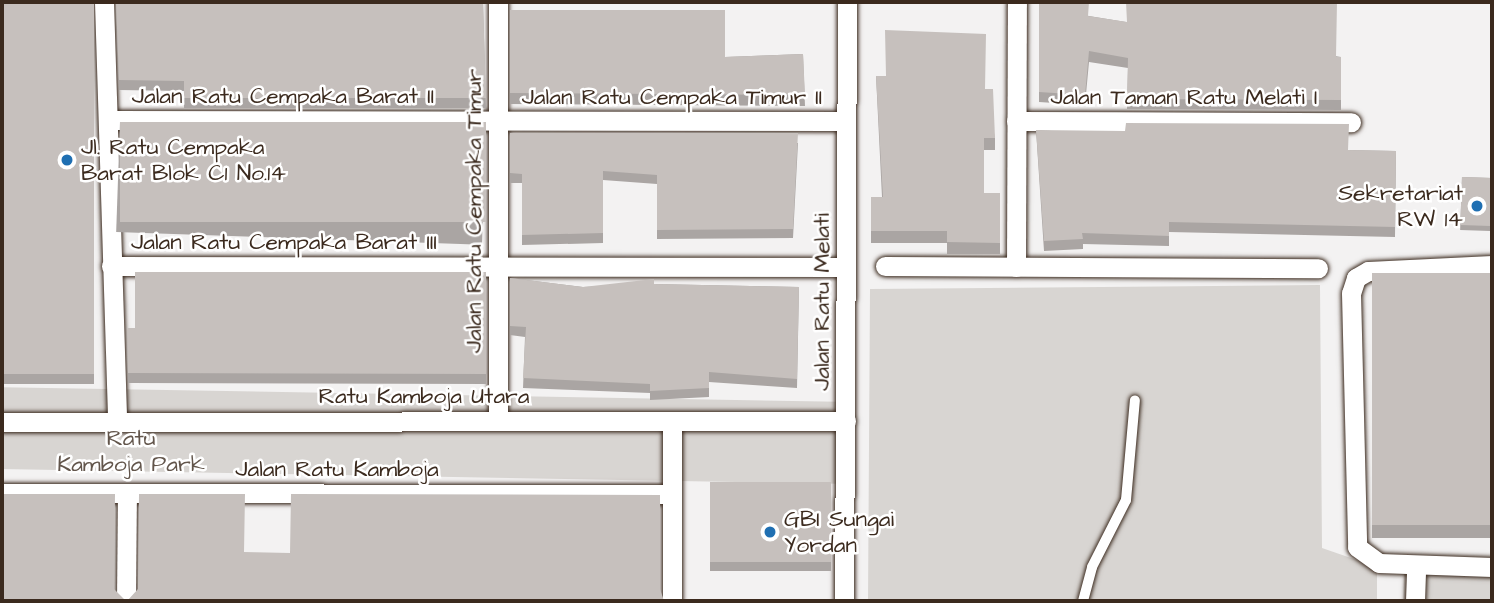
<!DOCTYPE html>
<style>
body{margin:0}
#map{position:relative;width:1494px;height:603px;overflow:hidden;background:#f3f2f2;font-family:"Architects Daughter",sans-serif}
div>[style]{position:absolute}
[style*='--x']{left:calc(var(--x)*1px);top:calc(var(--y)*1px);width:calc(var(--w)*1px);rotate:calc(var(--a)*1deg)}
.green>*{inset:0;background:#d8d5d2;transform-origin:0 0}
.roads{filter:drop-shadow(0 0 2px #3b2a1e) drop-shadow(0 0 2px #3b2a1e)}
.lane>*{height:10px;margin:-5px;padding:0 5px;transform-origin:5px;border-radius:5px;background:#fff}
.street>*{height:19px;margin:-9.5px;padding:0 9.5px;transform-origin:9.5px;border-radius:9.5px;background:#fff}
.wall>*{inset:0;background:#aaa5a3;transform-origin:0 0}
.building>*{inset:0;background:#c6c0bd;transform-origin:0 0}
.dots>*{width:19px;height:19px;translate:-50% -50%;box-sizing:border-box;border:4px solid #fff;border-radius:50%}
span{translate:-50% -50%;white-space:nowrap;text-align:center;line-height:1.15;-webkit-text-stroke:5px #fff;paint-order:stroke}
.street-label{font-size:23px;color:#3b2a1e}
.poi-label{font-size:23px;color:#3b2a1e}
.left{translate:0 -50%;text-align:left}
.right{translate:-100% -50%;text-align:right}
.park-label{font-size:23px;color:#62554b}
.frame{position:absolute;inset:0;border:4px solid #3b2a1e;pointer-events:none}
</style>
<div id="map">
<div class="green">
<div style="clip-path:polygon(1320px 285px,1322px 548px,1377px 567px,1377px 601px,868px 601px,870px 289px)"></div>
<div style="left:854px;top:402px;width:82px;height:852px;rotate:91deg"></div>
<div style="left:1404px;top:567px;width:88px;height:34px;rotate:1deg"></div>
</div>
<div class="roads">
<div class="lane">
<div style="--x:1083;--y:601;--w:35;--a:-75"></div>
<div style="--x:1092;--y:567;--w:75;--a:-63.1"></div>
<div style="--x:1126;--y:500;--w:100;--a:-84.9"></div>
</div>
<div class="street">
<div style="--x:104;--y:2;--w:418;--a:88.2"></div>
<div style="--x:109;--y:120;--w:737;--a:0.08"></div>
<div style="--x:1016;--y:121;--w:335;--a:0.2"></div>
<div style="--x:1492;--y:265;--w:124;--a:177.2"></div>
<div style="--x:1368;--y:271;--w:14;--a:150"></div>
<div style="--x:1356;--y:278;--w:16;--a:108"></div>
<div style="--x:1351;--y:293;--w:254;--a:88.6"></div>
<div style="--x:1357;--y:547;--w:27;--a:36"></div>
<div style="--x:1379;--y:563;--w:113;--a:2"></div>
<div style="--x:111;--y:266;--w:735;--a:0.08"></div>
<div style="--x:885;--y:266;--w:433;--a:0.3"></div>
<div style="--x:1016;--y:267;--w:265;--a:-89.8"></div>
<div style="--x:498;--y:421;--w:419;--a:-90"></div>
<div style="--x:2;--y:422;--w:844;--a:-0.07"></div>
<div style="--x:2;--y:493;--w:670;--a:0.09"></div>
<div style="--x:126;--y:601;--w:108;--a:-89.5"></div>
<div style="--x:672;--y:601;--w:180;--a:-90"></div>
<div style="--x:844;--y:601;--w:599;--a:-89.71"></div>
<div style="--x:1415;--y:601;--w:34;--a:-88"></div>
</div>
</div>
<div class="wall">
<div style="left:2px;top:2px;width:92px;height:382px"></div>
<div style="clip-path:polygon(116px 2px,483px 2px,486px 108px,184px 108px,184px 91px,119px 90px)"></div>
<div style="clip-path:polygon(895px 2px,988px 2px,988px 4px)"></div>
<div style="clip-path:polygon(1039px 2px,1089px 16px,1341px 57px,1341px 110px,1127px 109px,1128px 68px,1089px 62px,1085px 105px,1039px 102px)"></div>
<div style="clip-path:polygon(510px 10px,725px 57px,803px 54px,805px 106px,510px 104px)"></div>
<div style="clip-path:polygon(876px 76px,985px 89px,995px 138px,995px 150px,984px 150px,984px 193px,1000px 193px,1000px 254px,947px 254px,947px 243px,871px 243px,871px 197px,882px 197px)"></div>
<div style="left:120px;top:122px;width:366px;height:110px;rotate:2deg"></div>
<div style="clip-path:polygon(1036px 130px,1348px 150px,1396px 151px,1395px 237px,1169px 232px,1169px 246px,1083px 244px,1083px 249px,1044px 251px)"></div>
<div style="clip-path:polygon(510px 133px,798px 143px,793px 238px,657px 239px,657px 184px,603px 180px,603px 243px,522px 245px,522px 183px,510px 183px)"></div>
<div style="left:1462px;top:177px;width:30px;height:53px;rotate:2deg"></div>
<div style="clip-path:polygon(486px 272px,486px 384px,128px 383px,127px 328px,135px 328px)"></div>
<div style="left:1492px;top:273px;width:265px;height:120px;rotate:90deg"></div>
<div style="clip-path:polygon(510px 278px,583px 287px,654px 284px,799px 287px,797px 388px,709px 382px,709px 397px,650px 400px,650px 393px,523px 388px,525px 337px,510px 335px)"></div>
<div style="left:710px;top:482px;width:121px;height:89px"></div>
</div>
<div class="building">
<div style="left:2px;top:2px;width:92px;height:372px"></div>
<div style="clip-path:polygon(116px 2px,483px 2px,486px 98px,184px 98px,184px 81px,119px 80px)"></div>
<div style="clip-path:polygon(1039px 2px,1089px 2px,1088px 16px,1127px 22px,1126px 2px,1337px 2px,1336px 57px,1341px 57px,1341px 100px,1127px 99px,1128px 58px,1089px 51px,1085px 95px,1039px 92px)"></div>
<div style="clip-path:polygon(510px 10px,725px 10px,725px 57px,803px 54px,805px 95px,510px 93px)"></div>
<div style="clip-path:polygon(885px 30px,986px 34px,985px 89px,993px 89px,995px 138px,984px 138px,984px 193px,1000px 193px,1000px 243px,947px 242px,947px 231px,871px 231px,871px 197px,883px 197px,876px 76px,886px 76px)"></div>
<div style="left:120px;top:122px;width:366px;height:100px"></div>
<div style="clip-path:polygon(1126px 123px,1349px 124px,1348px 150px,1396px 151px,1395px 227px,1169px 222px,1169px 236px,1082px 233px,1083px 239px,1044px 241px,1036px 130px,1125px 131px)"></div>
<div style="clip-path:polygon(510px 133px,798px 133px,793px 229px,657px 230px,657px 175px,603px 171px,603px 233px,522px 235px,522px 174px,510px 173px)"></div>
<div style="left:1462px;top:177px;width:30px;height:48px;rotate:2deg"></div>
<div style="clip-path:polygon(135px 272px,486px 272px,486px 374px,128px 373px,127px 328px,135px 328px)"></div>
<div style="left:1492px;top:273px;width:252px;height:120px;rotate:90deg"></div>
<div style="clip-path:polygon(510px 278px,583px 287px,654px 279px,654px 284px,799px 287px,797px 379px,709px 372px,709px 388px,650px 391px,650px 384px,523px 378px,526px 327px,510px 326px)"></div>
<div style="left:710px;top:482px;width:121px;height:80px"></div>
<div style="clip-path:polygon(2px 494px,115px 494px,114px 589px,126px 601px,2px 601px)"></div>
<div style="clip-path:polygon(139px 494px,245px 494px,244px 552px,290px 553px,291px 494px,660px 495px,660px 589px,664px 601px,127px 601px,138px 589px)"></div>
</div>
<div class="dots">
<div style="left:67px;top:160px;background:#1f6fb2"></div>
<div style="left:1477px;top:206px;background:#1f6fb2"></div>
<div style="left:770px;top:532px;background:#1f6fb2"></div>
</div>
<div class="street-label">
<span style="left:283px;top:96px">Jalan Ratu Cempaka Barat II</span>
<span style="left:672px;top:97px">Jalan Ratu Cempaka Timur II</span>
<span style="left:1184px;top:97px">Jalan Taman Ratu Melati I</span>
<span style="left:474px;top:211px;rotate:-90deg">Jalan Ratu Cempaka Timur</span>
<span style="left:284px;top:242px">Jalan Ratu Cempaka Barat III</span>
<span style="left:822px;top:302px;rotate:-90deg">Jalan Ratu Melati</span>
<span style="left:424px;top:396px">Ratu Kamboja Utara</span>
<span style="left:337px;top:469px">Jalan Ratu Kamboja</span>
</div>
<div class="poi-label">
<span class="left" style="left:81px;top:160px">Jl. Ratu Cempaka<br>Barat Blok C1 No.14</span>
<span class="right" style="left:1463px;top:206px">Sekretariat<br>RW 14</span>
<span class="left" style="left:784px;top:532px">GBI Sungai<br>Yordan</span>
</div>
<div class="park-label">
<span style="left:131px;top:451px">Ratu<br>Kamboja Park</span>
</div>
<div class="frame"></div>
</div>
